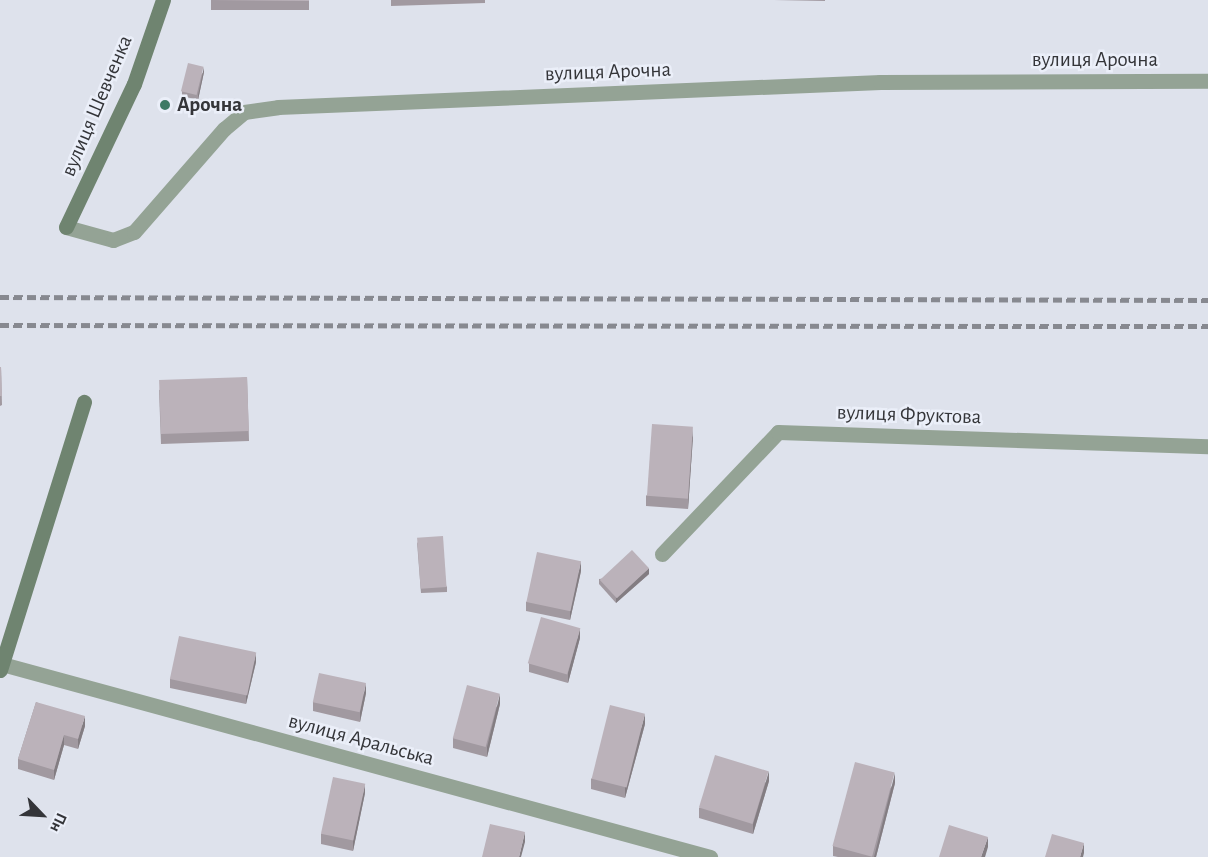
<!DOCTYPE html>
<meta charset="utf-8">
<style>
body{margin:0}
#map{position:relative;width:1208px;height:857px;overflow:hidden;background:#dee2ec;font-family:"Alegreya Sans",sans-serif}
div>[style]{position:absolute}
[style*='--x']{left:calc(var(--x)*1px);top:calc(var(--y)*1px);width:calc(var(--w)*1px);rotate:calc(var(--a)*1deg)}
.street>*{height:15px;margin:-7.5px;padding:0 7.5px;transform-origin:7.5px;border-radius:7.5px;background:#94a395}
.secondary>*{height:15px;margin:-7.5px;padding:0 7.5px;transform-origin:7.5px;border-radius:7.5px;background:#6f8470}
.rail>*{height:4.5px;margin-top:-2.25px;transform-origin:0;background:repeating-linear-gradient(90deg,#878990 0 9px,transparent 0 13.5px)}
.wall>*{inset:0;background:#a199a0;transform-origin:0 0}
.shaded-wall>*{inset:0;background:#837d82}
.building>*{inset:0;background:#bbb2ba;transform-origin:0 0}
.dots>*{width:16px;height:16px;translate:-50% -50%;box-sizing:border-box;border:3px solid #ebeff9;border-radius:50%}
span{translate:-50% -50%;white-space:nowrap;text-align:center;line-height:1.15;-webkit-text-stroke:5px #ebeff9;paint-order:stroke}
.street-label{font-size:21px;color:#343539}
.poi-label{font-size:21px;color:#343539;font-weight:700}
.left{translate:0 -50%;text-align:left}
.north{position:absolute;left:12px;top:785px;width:60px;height:60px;-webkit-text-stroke:4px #ebeff9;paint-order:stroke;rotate:115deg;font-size:16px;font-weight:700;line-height:24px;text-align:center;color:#343539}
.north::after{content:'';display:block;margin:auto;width:21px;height:27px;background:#343539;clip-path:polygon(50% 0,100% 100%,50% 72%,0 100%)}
</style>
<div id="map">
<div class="street">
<div style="--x:66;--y:227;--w:49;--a:15.5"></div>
<div style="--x:113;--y:240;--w:22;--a:-21"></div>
<div style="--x:134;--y:232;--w:137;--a:-48.9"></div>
<div style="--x:224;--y:129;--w:26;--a:-40"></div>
<div style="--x:244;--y:112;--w:34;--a:-8"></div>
<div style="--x:278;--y:107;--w:603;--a:-2.38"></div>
<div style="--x:880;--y:82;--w:328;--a:-0.2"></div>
<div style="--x:662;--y:554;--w:168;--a:-46.4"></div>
<div style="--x:778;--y:432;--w:430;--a:1.9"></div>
<div style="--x:2;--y:664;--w:734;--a:15.25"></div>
</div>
<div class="secondary">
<div style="--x:66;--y:227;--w:158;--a:-64.6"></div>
<div style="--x:134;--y:84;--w:89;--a:-71"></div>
<div style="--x:0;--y:670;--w:281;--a:-72.6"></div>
</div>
<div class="rail">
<div style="--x:0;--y:297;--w:1208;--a:0.14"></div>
<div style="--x:0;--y:325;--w:1208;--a:0.05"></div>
</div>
<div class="wall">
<div style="left:211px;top:0;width:98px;height:10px"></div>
<div style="clip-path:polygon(391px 0,485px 0,485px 3px,391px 6px)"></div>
<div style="clip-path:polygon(774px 0,825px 0,825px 1px)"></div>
<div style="clip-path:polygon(204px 72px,198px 100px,182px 96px,182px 91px)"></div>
<div style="clip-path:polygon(0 367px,1px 367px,2px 405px,0 406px)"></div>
<div style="clip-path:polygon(247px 377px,249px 441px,161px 444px,159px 390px)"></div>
<div style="clip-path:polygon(693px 436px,688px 509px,646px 506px,646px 496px)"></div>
<div style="clip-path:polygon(417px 542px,447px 587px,447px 592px,421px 593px)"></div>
<div style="clip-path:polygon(581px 571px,570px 620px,526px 611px,526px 602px)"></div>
<div style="clip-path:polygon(649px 574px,616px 603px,599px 584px,599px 579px)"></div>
<div style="clip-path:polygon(580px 638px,568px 683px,529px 672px,529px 663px)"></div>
<div style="clip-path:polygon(256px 662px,246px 704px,170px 688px,170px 679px)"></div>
<div style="clip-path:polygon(366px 693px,360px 722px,313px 711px,313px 702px)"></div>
<div style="clip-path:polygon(36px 702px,85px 726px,78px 749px,64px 745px,54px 780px,18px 769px,18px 759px)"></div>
<div style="clip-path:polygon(500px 704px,487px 757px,453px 748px,453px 738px)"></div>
<div style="clip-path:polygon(645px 724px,625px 798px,591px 789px,591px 779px)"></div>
<div style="clip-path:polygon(769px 781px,753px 834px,699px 818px,699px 808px)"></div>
<div style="clip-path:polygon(895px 783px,876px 857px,838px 857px,833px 856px,833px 846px)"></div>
<div style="clip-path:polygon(365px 793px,353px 851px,321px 844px,321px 834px)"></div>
</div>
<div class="shaded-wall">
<div style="clip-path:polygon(204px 67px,204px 72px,198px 100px,198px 95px)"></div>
<div style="clip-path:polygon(693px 427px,693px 436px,688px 509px,688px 499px)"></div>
<div style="clip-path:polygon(581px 561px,581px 571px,570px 620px,570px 611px)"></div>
<div style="clip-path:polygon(649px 568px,649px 574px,616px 603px,616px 598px)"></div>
<div style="clip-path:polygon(580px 628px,580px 638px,568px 683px,568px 673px)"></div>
<div style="clip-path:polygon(256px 653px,256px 662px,246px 704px,246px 695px)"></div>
<div style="clip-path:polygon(366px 683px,366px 693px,360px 722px,360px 712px)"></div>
<div style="clip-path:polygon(500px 694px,500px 704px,487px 757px,487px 747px)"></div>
<div style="clip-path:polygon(645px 714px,645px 724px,625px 798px,625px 788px)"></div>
<div style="clip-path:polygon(85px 716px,85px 726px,78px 749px,78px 739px)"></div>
<div style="clip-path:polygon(64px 735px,64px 745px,54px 780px,54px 770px)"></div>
<div style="clip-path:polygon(769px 771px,769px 781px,753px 834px,753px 824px)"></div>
<div style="clip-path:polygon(895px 773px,895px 783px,876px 857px,874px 857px)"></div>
<div style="clip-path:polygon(365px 784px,365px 793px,353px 851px,353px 841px)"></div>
<div style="clip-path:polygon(525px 832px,525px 842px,521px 857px,519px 857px)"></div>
<div style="clip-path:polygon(988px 837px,988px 847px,985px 857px,981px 857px)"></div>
<div style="clip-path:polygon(1084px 843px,1084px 853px,1083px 857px,1080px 857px)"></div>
</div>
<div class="building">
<div style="clip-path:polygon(211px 0,309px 0,309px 1px)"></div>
<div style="left:188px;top:63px;width:16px;height:29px;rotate:14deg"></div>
<div style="clip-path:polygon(0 367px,1px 367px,2px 396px,0 396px)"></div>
<div style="left:247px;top:377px;width:54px;height:88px;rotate:88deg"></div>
<div style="left:652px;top:424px;width:41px;height:72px;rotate:4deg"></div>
<div style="left:443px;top:536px;width:51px;height:26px;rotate:86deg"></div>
<div style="left:632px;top:550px;width:25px;height:44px;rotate:47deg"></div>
<div style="left:537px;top:552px;width:45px;height:51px;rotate:12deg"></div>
<div style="left:541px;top:617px;width:41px;height:48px;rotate:16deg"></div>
<div style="left:179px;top:636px;width:79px;height:44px;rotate:12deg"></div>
<div style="left:319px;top:673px;width:48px;height:30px;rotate:12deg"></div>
<div style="left:467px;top:685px;width:34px;height:55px;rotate:15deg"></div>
<div style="clip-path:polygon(36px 702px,85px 716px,78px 739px,64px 735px,54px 770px,18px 759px)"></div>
<div style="left:610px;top:705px;width:36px;height:76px;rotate:14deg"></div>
<div style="left:715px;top:755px;width:56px;height:55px;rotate:17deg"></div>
<div style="left:855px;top:762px;width:41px;height:87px;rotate:15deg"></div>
<div style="left:333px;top:777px;width:33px;height:58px;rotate:12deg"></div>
<div style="clip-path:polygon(490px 824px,525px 832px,519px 857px,482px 857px)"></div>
<div style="clip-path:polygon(949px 825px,988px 837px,981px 857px,939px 857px)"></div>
<div style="clip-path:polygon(1052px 834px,1084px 843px,1080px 857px,1045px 857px)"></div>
</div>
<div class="dots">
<div style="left:165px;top:105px;background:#3e7a65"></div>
</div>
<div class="street-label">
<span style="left:1095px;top:60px">вулиця Арочна</span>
<span style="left:608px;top:72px;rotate:-2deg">вулиця Арочна</span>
<span style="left:97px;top:106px;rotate:-67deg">вулиця Шевченка</span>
<span style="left:909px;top:415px;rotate:2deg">вулиця Фруктова</span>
<span style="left:361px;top:740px;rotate:15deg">вулиця Аральська</span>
</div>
<div class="poi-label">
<span class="left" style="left:177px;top:105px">Арочна</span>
</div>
<div class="north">Пн</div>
</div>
